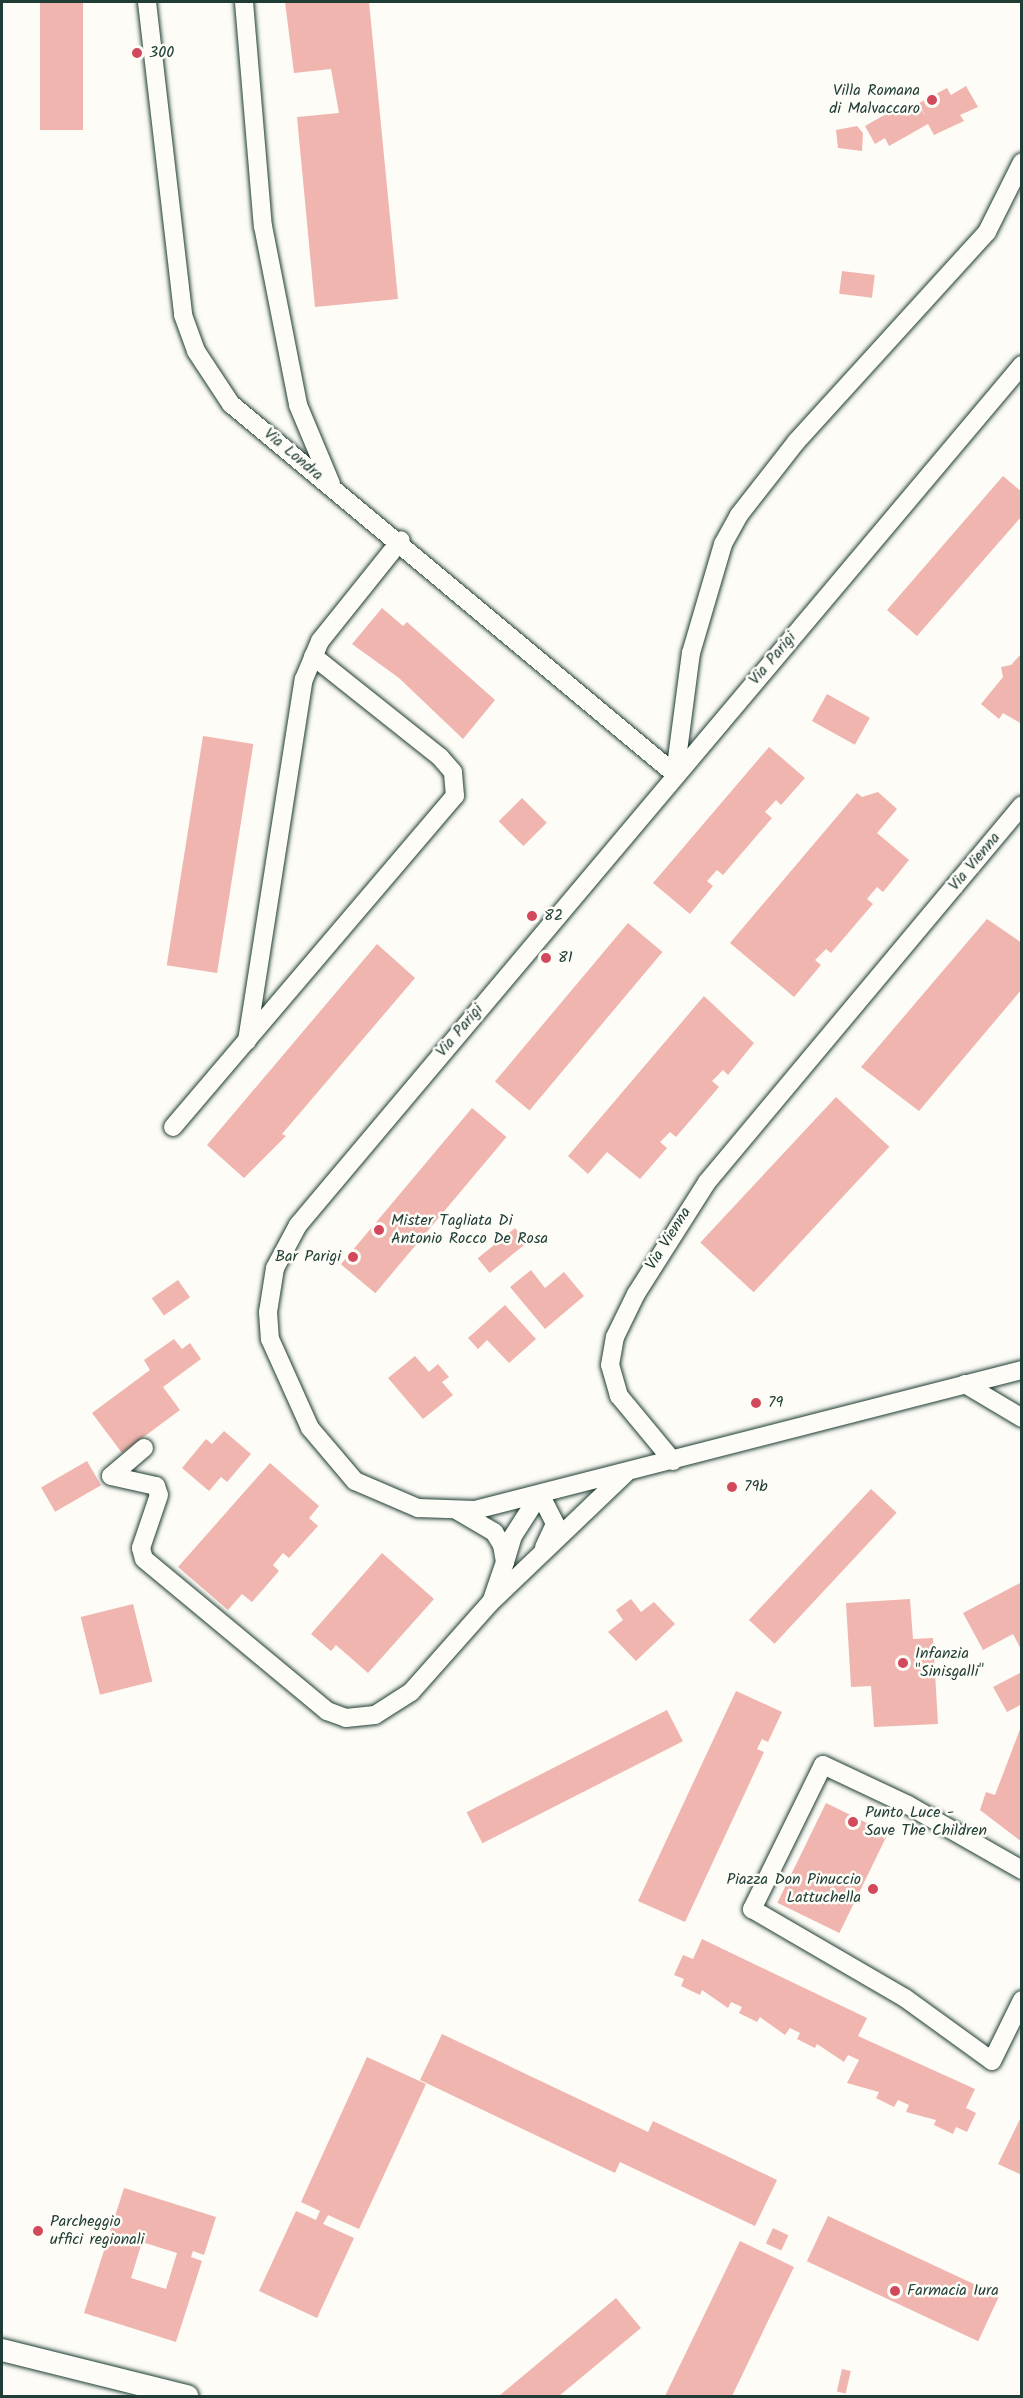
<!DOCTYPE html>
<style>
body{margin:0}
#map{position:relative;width:1023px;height:2398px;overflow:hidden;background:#fdfcf7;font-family:Kalam,sans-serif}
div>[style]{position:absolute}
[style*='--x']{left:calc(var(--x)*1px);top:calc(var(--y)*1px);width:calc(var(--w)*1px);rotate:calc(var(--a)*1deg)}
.building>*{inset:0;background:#f0b5ae;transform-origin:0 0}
.roads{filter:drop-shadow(0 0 2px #1f3d34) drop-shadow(0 0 2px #1f3d34)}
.minor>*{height:18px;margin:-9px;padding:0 9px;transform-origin:9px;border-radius:9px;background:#fdfcf7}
.tertiary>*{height:22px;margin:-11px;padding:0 11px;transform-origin:11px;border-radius:11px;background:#fdfcf7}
.dots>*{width:16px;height:16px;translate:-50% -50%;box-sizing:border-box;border:3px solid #fdfcf7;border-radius:50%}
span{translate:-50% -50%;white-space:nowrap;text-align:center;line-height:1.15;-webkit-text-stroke:5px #fdfcf7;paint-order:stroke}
.poi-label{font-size:16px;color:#1f3d34}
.left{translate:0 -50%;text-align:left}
.right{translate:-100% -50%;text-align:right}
.street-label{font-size:16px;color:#1f3d34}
.frame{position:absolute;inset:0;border:3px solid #1f3d34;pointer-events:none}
</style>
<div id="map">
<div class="building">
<div style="left:40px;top:2px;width:43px;height:128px"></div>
<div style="clip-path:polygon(285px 2px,369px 2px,398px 299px,315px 307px,297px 117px,339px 113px,331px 69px,294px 73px)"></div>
<div style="clip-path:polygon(966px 86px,978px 107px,960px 115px,964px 121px,934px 135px,928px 124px,889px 146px,885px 138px,875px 144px,865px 126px,900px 106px,906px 116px,920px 107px,926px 117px,919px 103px,947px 88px,951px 95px)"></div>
<div style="clip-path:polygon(857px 126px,863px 133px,862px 151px,838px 148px,836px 130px)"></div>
<div style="left:842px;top:271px;width:33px;height:23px;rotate:7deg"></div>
<div style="clip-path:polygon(1003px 476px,1022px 492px,1022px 516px,917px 636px,887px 610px)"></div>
<div style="clip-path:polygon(382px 608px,403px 626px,407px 622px,495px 700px,463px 739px,399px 678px,352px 644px)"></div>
<div style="clip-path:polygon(1022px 653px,1022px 724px,1003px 713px,999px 719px,981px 704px,1003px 677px,1001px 667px,1011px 665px)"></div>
<div style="left:827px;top:694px;width:49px;height:31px;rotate:29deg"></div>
<div style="left:203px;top:736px;width:51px;height:232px;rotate:9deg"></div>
<div style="clip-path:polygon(769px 747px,805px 778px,781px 805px,776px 800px,765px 812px,772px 818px,723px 875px,717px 870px,707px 881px,713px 886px,690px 914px,653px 883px)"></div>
<div style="clip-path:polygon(878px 792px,897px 809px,877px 833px,909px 860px,883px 892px,877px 887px,867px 899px,873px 904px,831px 953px,826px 949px,815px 960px,821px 965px,794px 997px,730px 943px,857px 793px,862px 797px)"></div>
<div style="left:522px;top:798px;width:35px;height:33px;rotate:45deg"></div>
<div style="clip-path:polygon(987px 919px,1022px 943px,1022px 989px,919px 1111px,861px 1067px)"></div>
<div style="left:628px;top:923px;width:45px;height:207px;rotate:40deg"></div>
<div style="clip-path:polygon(377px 944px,415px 978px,282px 1134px,286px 1136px,244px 1178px,207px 1145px)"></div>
<div style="clip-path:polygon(704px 996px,754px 1043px,728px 1075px,723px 1070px,712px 1081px,719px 1087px,676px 1137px,670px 1132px,660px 1142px,667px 1148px,640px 1179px,607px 1152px,588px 1174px,568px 1156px)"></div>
<div style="left:836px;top:1097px;width:73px;height:199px;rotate:43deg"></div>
<div style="left:472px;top:1108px;width:45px;height:204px;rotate:40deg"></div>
<div style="left:515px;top:1228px;width:19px;height:48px;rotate:51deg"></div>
<div style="clip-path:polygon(531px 1270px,545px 1288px,564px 1272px,584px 1296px,545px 1329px,510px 1287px)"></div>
<div style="left:178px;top:1280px;width:21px;height:32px;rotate:55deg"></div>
<div style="clip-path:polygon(505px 1305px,536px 1339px,509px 1363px,487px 1340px,478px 1349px,468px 1338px)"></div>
<div style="clip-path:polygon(174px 1339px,182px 1349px,190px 1343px,201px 1359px,163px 1387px,180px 1410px,122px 1453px,92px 1413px,150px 1370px,144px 1360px)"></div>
<div style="clip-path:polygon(415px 1356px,429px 1372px,438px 1364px,449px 1377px,442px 1382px,453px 1395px,423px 1419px,388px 1378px)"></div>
<div style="clip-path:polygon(224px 1431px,251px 1454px,227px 1482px,221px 1477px,209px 1491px,182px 1468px,206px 1439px,212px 1444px)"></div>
<div style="left:87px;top:1461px;width:28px;height:53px;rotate:60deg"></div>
<div style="clip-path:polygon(270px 1463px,319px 1506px,309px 1518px,318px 1526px,289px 1558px,283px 1553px,273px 1565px,279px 1571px,252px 1602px,242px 1594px,228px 1610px,178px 1567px)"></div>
<div style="left:871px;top:1489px;width:35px;height:179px;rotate:43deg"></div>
<div style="clip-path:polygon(382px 1553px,434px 1599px,368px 1673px,336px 1645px,331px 1651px,311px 1634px)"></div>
<div style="clip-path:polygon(1022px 1582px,1022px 1651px,1013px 1634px,983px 1650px,963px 1613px)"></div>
<div style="clip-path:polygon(631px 1599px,641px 1612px,654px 1602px,675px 1624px,636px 1661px,608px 1632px,623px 1620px,616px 1610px)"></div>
<div style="clip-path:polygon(910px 1599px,913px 1639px,933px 1638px,938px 1724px,874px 1727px,871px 1686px,851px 1687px,846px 1603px)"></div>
<div style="left:133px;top:1604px;width:80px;height:54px;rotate:76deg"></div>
<div style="clip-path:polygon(1022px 1672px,1022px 1704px,1007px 1712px,993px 1687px)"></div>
<div style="clip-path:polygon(736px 1691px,782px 1712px,768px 1742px,762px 1739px,757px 1749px,764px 1752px,685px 1922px,638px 1901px)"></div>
<div style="left:667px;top:1710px;width:35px;height:225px;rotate:63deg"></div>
<div style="clip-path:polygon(1022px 1724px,1022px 1842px,980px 1810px,986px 1792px,995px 1795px)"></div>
<div style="left:826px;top:1803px;width:69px;height:111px;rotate:26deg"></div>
<div style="clip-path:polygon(702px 1939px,867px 2018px,858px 2036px,975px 2089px,966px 2108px,976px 2113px,967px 2132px,956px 2127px,953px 2134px,934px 2125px,936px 2120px,906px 2112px,909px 2105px,898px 2100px,894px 2107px,876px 2098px,879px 2092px,847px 2083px,859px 2060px,848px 2055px,844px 2062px,817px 2044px,815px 2048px,797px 2039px,800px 2033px,790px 2028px,785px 2035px,760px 2017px,757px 2022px,739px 2013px,742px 2007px,731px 2002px,728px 2008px,702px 1990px,700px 1995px,681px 1986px,684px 1979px,674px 1975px,683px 1955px,693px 1959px)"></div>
<div style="clip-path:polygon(442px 2034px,648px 2132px,653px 2121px,777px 2180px,755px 2226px,620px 2162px,615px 2173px,420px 2080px)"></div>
<div style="clip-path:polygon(367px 2057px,426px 2084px,359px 2229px,328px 2215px,323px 2224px,354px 2238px,317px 2318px,259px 2291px,296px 2211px,316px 2220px,320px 2211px,301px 2202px)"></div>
<div style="clip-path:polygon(1022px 2115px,1022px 2175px,998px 2164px)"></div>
<div style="clip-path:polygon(evenodd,124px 2188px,216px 2217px,204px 2255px,193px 2251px,191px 2257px,202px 2261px,176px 2342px,84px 2313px,124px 2188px,142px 2242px,177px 2253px,166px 2289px,131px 2278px,142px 2242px)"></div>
<div style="left:828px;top:2216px;width:189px;height:50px;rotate:25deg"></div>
<div style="left:773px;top:2228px;width:17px;height:17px;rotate:25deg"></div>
<div style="clip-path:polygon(740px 2241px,794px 2267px,732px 2396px,665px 2396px)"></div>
<div style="clip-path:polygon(616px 2298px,641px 2328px,559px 2396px,499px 2396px)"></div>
<div style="left:842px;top:2369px;width:9px;height:23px;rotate:13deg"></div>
</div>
<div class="roads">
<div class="minor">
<div style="--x:147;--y:2;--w:315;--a:83.4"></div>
<div style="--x:183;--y:315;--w:38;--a:70"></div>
<div style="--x:196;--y:351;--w:64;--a:56.6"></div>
<div style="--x:231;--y:404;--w:578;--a:39.81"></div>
<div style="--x:244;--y:2;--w:225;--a:85.2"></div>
<div style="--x:263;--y:226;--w:182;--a:78.9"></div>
<div style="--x:298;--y:405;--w:86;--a:67.3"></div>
<div style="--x:1022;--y:365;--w:1124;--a:130.09"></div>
<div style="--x:298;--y:1225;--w:49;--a:118.1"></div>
<div style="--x:275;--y:1268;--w:45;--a:99"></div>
<div style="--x:268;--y:1312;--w:27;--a:86"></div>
<div style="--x:270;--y:1339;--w:98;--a:65.8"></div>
<div style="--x:310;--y:1428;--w:70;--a:49.7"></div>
<div style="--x:355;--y:1481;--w:69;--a:23.2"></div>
<div style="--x:418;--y:1508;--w:57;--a:2"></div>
<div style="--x:475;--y:1510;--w:565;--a:-14.36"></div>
<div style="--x:675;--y:774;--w:122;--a:-82.5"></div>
<div style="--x:691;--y:653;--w:114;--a:-73.6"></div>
<div style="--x:723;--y:544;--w:33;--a:-61"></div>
<div style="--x:739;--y:515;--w:93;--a:-52"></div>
<div style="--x:796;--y:442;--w:284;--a:-47.7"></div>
<div style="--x:987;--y:232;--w:78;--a:-63.4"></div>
<div style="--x:247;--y:1041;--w:366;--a:-81.1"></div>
<div style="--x:304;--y:679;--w:41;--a:-67.2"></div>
<div style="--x:320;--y:641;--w:129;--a:-51.3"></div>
<div style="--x:173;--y:1127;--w:435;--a:-49.6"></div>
<div style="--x:455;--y:796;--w:24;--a:-95"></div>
<div style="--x:453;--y:772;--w:20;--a:-131"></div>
<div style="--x:440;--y:757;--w:162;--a:-141.5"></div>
<div style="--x:965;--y:1384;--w:66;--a:30.8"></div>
<div style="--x:144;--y:1448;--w:43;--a:139.7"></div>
<div style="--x:111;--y:1476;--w:46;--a:12.5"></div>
<div style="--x:156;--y:1486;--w:9;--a:72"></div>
<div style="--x:159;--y:1495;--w:56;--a:108.8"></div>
<div style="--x:141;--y:1548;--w:11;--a:75"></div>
<div style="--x:144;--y:1559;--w:238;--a:39.7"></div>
<div style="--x:327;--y:1711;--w:20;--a:20"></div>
<div style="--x:346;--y:1718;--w:29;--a:-6"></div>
<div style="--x:375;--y:1715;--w:43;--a:-32.6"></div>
<div style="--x:411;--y:1692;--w:119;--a:-48.4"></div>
<div style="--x:490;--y:1603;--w:188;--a:-43.7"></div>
<div style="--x:673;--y:1461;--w:85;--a:-129.7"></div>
<div style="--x:619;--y:1396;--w:32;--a:-106"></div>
<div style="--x:610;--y:1365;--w:28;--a:-80"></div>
<div style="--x:615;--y:1337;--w:48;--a:-64"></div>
<div style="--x:636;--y:1294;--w:133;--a:-57.6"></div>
<div style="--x:707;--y:1182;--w:491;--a:-50.1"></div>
<div style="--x:458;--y:1511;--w:42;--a:30.3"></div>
<div style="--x:494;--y:1532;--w:15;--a:58"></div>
<div style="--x:502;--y:1545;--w:17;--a:80"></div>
<div style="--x:505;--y:1562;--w:39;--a:109"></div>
<div style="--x:505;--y:1562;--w:27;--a:-73"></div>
<div style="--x:513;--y:1536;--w:50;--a:-57.3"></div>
<div style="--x:540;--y:1494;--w:34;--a:63"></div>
<div style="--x:555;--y:1524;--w:26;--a:115"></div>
<div style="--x:1022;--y:1870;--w:131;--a:-150.3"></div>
<div style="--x:908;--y:1805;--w:94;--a:-154.8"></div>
<div style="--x:823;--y:1765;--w:161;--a:116.2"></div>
<div style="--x:752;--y:1909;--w:177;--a:30.2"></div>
<div style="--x:905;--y:1998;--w:107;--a:35.9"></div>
<div style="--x:992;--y:2061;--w:68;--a:-63.8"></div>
</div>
<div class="tertiary">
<div style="--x:2;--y:2350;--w:191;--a:14"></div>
</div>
</div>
<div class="dots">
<div style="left:137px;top:53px;background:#d1495b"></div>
<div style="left:932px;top:100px;background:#d1495b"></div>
<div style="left:532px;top:916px;background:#d1495b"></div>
<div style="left:546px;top:958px;background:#d1495b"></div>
<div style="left:379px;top:1230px;background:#d1495b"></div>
<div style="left:353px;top:1257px;background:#d1495b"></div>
<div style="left:756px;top:1403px;background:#d1495b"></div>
<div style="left:732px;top:1487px;background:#d1495b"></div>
<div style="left:903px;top:1663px;background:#d1495b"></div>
<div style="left:853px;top:1822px;background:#d1495b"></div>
<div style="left:873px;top:1889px;background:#d1495b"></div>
<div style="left:38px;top:2231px;background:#d1495b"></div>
<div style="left:895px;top:2291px;background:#d1495b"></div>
</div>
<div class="poi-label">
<span class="left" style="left:149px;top:53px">300</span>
<span class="right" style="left:920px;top:100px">Villa Romana<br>di Malvaccaro</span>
<span class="left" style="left:544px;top:916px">82</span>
<span class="left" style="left:558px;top:958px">81</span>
<span class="left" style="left:391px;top:1230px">Mister Tagliata Di<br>Antonio Rocco De Rosa</span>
<span class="right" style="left:341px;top:1257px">Bar Parigi</span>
<span class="left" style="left:768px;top:1403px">79</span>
<span class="left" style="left:744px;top:1487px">79b</span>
<span class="left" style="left:915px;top:1663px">Infanzia<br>"Sinisgalli"</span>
<span class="left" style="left:865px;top:1822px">Punto Luce -<br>Save The Children</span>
<span class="right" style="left:861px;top:1889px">Piazza Don Pinuccio<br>Lattuchella</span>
<span class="left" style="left:50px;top:2231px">Parcheggio<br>uffici regionali</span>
<span class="left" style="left:907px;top:2291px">Farmacia Iura</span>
</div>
<div class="street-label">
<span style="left:293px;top:455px;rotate:40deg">Via Londra</span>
<span style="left:773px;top:659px;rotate:-50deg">Via Parigi</span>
<span style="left:975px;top:862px;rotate:-50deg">Via Vienna</span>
<span style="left:460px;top:1031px;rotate:-50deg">Via Parigi</span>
<span style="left:669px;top:1239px;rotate:-58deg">Via Vienna</span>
</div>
<div class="frame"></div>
</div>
